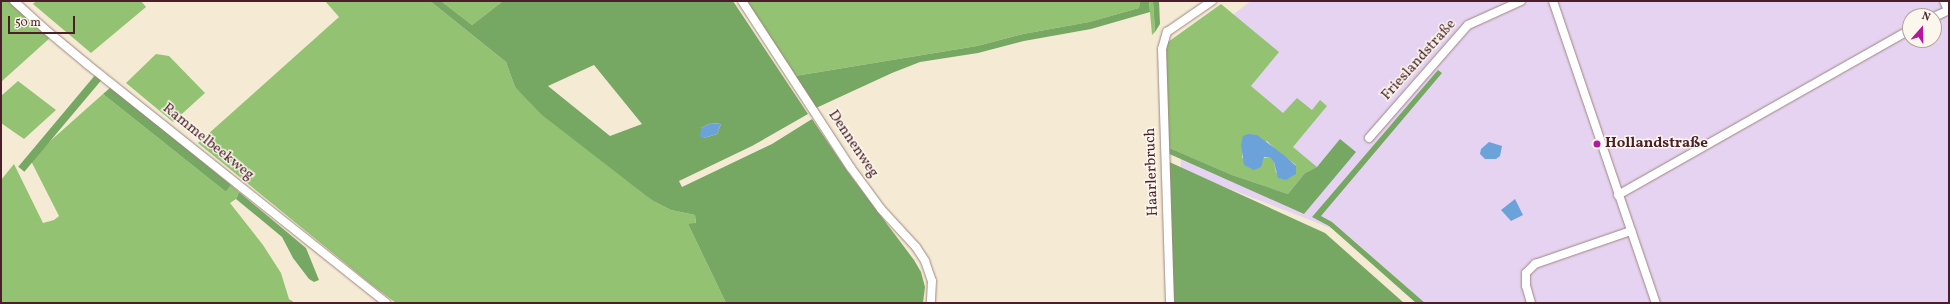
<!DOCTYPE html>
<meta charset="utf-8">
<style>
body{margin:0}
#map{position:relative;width:1950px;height:304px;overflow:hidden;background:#f5ebd5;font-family:Vollkorn,serif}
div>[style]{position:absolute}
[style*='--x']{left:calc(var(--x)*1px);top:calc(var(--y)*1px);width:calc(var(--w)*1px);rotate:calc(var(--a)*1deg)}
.built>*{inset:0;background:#e5d3f1}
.green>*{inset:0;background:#93c272}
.forest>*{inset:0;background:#76a864;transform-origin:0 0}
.water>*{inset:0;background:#6ca2da}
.roads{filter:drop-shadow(0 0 1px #a08580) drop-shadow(0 0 1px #a08580)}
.street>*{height:8px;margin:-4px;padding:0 4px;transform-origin:4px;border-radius:4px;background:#fff}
.dots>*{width:11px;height:11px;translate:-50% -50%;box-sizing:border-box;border:2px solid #fbf7ec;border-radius:50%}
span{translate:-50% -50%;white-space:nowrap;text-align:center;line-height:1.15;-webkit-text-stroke:3px #fbf7ec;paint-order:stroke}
.street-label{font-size:15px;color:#4a1f2b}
.poi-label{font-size:15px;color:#4a1f2b;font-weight:700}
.left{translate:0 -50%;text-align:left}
.frame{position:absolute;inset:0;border:2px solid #4a1f2b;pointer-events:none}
.north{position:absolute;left:1902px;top:8px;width:40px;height:40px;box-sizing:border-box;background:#fbf7ec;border:1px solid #b4a19f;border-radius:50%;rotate:20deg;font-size:11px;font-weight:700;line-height:16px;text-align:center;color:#4a1f2b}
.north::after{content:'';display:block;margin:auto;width:14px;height:18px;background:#b5179e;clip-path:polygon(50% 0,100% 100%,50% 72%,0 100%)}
.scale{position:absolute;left:8px;top:16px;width:67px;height:18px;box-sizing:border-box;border:2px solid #4a1f2b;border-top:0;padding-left:5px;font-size:12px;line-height:14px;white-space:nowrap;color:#4a1f2b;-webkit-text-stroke:3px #fbf7ec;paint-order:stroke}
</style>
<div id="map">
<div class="built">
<div style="clip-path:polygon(evenodd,1251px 1px,1949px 1px,1949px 303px,1425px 303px,1346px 234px,1181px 170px,1177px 57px,1251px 1px,1910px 16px,1934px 16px,1934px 40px,1910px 40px,1910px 16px)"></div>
</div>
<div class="green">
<div style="clip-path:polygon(1px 1px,11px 1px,51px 37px,1px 82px)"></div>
<div style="clip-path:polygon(36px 1px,141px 1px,146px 7px,91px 53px,33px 4px)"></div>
<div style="clip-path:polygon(325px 1px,430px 1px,506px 62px,515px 87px,653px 201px,671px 210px,695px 215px,696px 224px,688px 224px,726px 303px,396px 303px,372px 285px,198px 143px,339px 17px)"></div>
<div style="clip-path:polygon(441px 1px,503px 1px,472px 25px)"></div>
<div style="clip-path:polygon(746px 1px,1140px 1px,1140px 2px,1139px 8px,1089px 22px,1023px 34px,977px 46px,795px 76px)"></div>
<div style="clip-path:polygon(1149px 1px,1153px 1px,1155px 32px,1152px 35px)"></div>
<div style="clip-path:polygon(evenodd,1221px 4px,1279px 52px,1251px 86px,1283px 113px,1297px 98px,1312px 110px,1320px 100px,1327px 106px,1293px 147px,1317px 167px,1305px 173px,1288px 194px,1232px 175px,1165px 146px,1161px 47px,1221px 4px,1267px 141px,1275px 149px,1296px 165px,1276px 173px,1274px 162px,1272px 158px,1242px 158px,1242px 153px,1267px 141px)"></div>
<div style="clip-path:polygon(156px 54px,169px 56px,205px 93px,173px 122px,126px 83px)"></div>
<div style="clip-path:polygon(18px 81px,56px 110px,24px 139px,1px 123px,1px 96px)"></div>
<div style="clip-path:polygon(103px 94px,226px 192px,231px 185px,239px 192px,236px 199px,230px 203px,263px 245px,281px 273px,289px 299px,295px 303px,1px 303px,1px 180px,14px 164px,43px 223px,54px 220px,59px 216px,30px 159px)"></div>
</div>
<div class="forest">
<div style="clip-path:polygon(evenodd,430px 1px,441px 1px,472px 25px,503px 1px,733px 1px,808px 114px,752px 146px,679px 181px,682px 187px,772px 144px,812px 119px,848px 172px,914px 260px,921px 272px,925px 287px,923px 303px,726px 303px,688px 224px,696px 223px,695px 215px,671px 210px,653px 201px,542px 115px,515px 87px,506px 62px,430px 1px,594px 65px,642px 124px,610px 136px,548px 86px,594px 65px,430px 1px,711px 123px,721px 124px,717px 134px,704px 138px,701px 128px,711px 123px)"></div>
<div style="clip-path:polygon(1140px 1px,1149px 1px,1150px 12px,1091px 29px,1024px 41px,978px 53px,920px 62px,892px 73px,816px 108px,795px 76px,977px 46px,1023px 34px,1089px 22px,1139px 8px)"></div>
<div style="clip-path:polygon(1153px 1px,1159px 1px,1160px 24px,1155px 32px)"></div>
<div style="clip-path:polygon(1438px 70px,1442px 73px,1321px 216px,1332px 222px,1425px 303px,1416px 303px,1329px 226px,1312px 217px)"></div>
<div style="left:96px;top:74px;width:8px;height:121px;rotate:40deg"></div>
<div style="clip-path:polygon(111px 87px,231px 185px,226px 192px,103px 94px)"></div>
<div style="clip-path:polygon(1340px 139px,1356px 152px,1304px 214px,1165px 152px,1165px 146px,1232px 175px,1288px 194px,1305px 173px,1317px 167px)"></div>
<div style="clip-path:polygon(1165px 160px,1325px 233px,1404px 303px,1172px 303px)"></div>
<div style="clip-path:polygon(239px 192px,306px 248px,319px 280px,314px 282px,309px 279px,293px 258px,282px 237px,236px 199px)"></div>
</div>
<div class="water">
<div style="clip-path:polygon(711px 123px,721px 124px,717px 134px,704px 138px,700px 137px,701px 128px)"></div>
<div style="clip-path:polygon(1248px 134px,1257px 135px,1285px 156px,1296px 166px,1296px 174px,1286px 180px,1278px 178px,1274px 162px,1271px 158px,1264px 157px,1261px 167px,1254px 170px,1244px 165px,1241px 145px,1243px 136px)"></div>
<div style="clip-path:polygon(1489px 142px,1502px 146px,1500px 156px,1496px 159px,1485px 159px,1480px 154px,1481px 149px)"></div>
<div style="clip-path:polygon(1515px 199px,1523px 215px,1511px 221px,1501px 210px)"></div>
</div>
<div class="roads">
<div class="street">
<div style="--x:14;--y:1;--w:43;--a:42.2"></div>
<div style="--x:46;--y:30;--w:53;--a:39.7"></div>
<div style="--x:87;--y:64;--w:383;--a:38.6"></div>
<div style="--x:742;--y:1;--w:199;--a:56.9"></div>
<div style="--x:851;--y:168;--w:51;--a:53.8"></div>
<div style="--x:881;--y:209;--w:52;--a:47.4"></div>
<div style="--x:916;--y:247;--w:17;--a:57"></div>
<div style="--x:925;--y:261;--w:21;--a:71"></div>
<div style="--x:932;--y:281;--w:22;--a:93"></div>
<div style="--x:1553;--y:1;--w:319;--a:71.2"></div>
<div style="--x:1944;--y:1;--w:10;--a:66"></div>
<div style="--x:1934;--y:17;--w:17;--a:-25"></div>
<div style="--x:1369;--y:138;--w:150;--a:-48.8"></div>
<div style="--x:1468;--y:25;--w:58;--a:-24.4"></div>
<div style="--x:1618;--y:195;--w:335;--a:-29.5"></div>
<div style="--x:1170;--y:303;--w:254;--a:-91.8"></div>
<div style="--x:1162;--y:49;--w:18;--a:-74"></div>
<div style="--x:1167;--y:32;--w:55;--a:-34.6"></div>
<div style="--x:1531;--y:303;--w:18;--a:-106"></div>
<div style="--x:1526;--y:286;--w:13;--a:-90"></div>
<div style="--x:1526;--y:273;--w:13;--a:-45"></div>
<div style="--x:1535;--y:264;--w:102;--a:-19"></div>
</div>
</div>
<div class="dots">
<div style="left:1597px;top:144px;background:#b5179e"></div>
</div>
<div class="street-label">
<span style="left:1419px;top:60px;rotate:-48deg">Frieslandstraße</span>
<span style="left:208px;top:142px;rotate:39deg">Rammelbeekweg</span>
<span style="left:853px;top:144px;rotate:56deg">Dennenweg</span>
<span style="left:1152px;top:172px;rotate:-92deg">Haarlerbruch</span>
</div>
<div class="poi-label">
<span class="left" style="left:1605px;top:144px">Hollandstraße</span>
</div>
<div class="frame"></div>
<div class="north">N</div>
<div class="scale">50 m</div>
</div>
